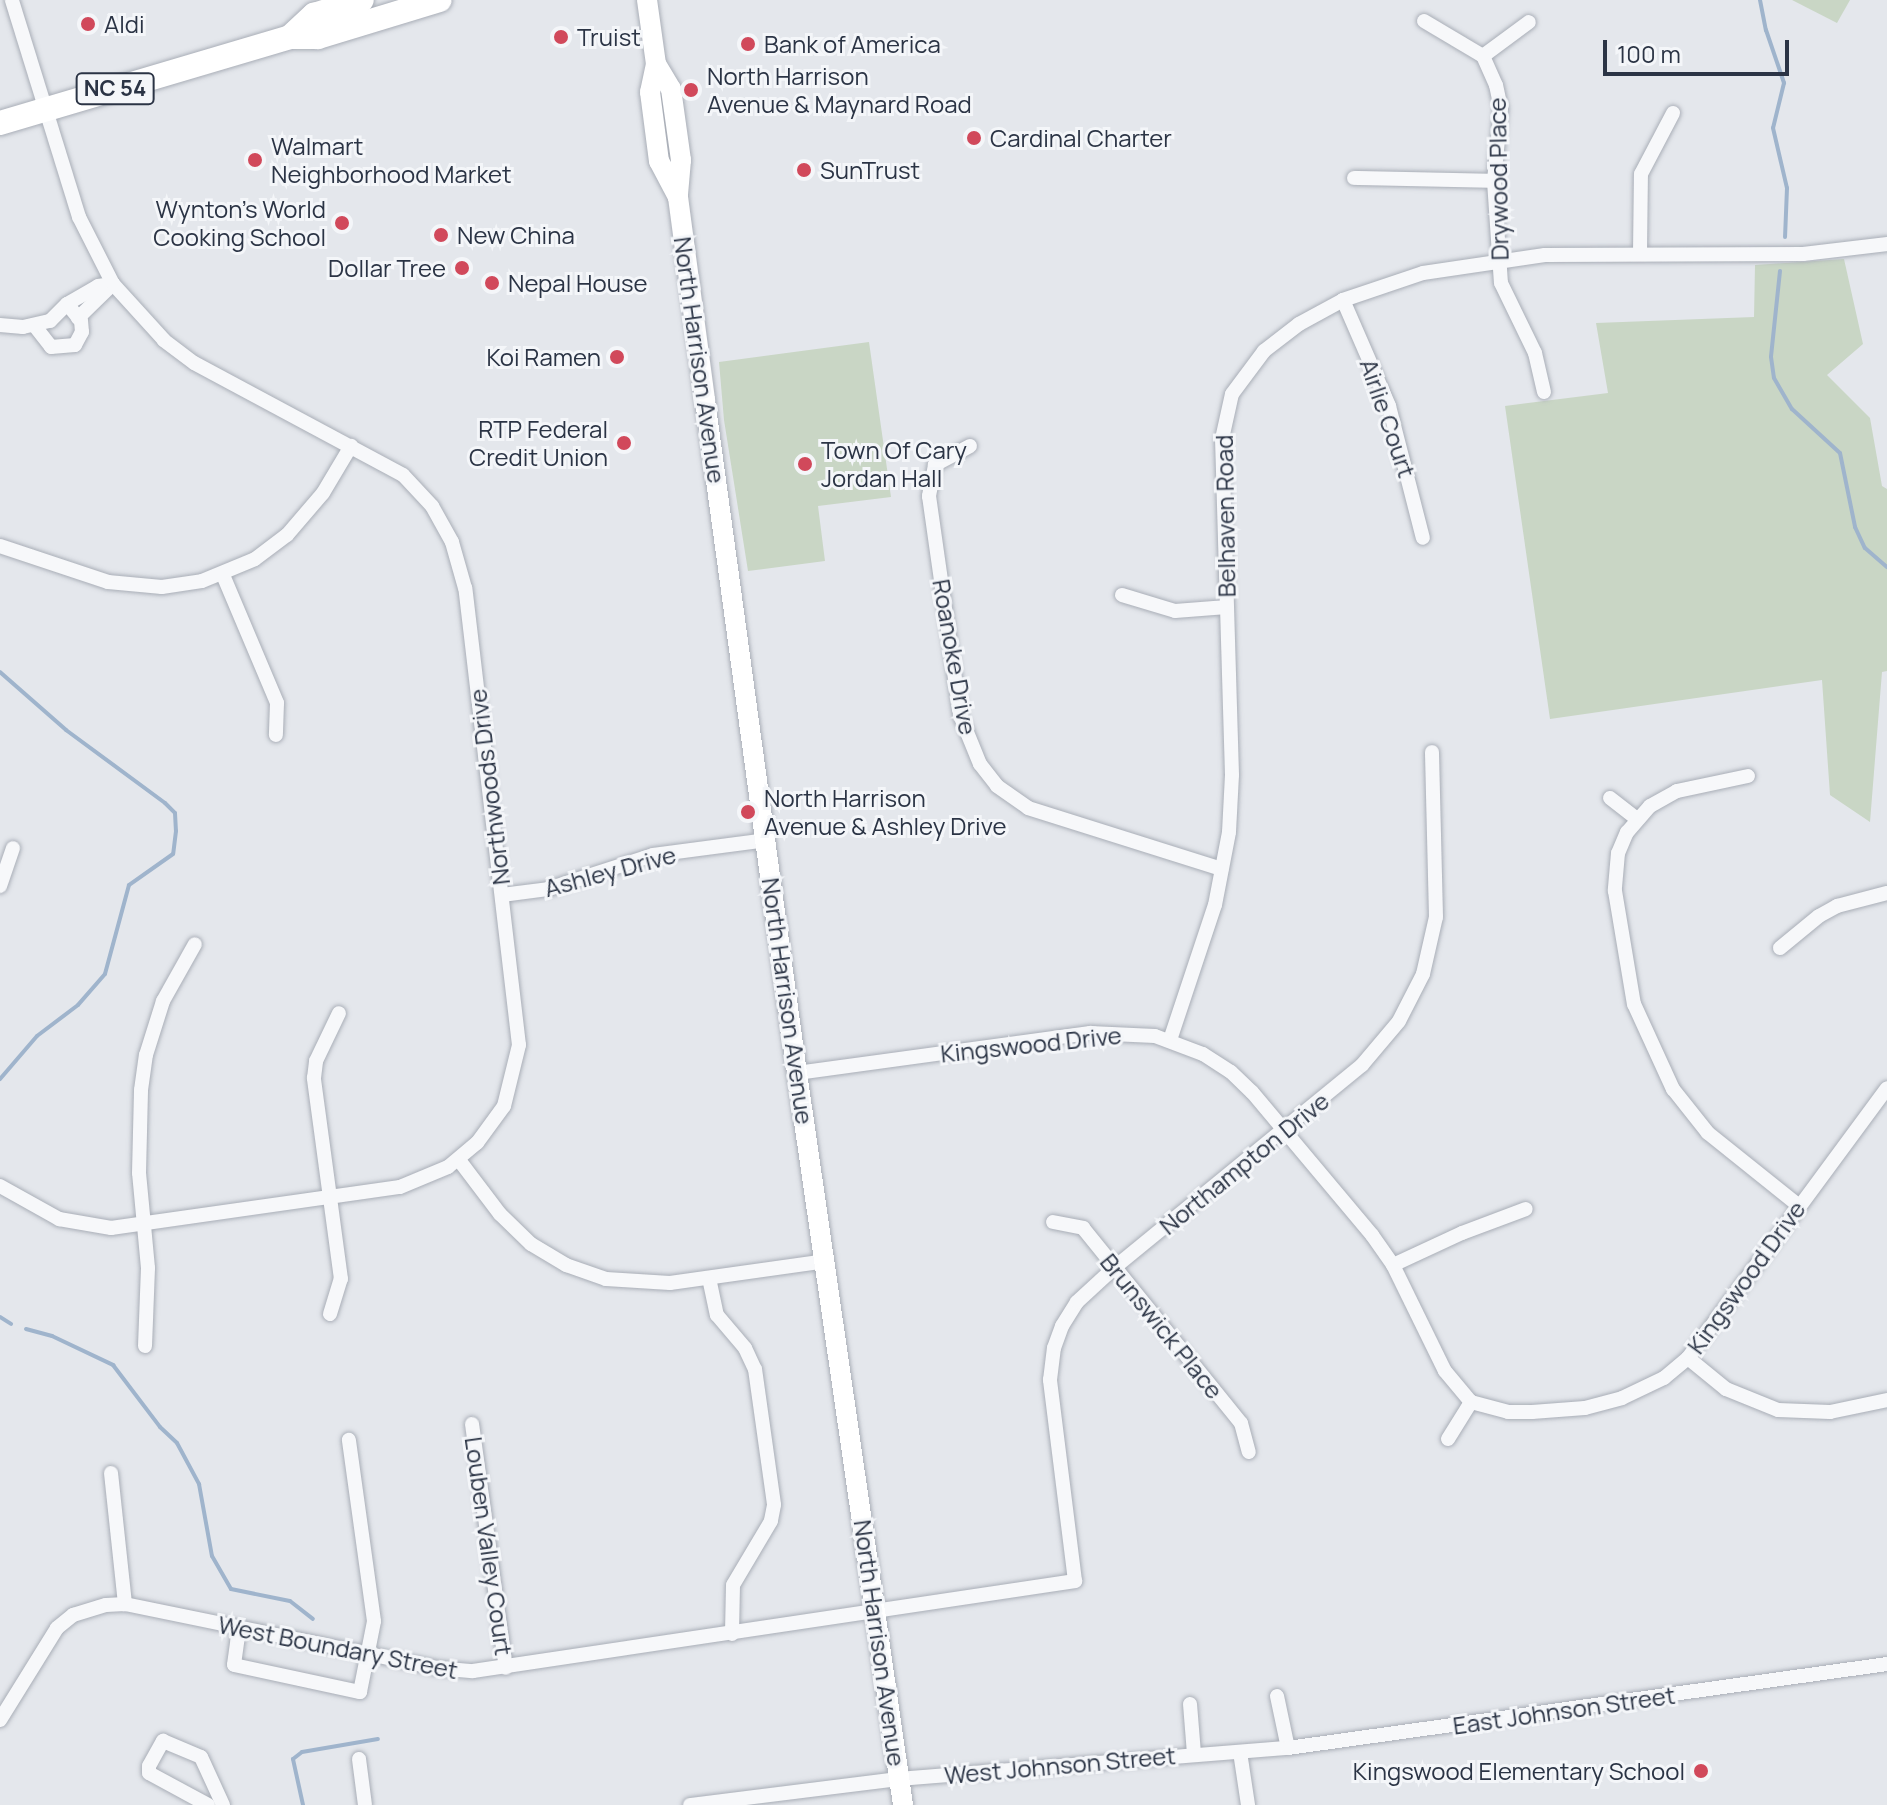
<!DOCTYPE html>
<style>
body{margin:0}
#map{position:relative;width:1887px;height:1805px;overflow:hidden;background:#e4e7ec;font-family:Manrope,sans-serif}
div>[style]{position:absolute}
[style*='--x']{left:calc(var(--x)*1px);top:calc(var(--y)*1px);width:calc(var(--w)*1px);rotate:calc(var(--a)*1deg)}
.green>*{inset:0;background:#c9d6c5}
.stream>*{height:4px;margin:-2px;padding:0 2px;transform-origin:2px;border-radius:2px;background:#9fb4cc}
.roads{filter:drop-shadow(0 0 2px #a9aeb7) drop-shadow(0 0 2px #a9aeb7)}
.street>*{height:14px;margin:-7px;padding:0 7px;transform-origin:7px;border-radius:7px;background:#f7f8fa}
.secondary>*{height:20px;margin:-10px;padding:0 10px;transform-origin:10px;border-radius:10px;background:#fff}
.primary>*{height:24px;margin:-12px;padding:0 12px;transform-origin:12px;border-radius:12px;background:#fff}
.dots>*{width:22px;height:22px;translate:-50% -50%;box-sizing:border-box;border:4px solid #f4f6f9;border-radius:50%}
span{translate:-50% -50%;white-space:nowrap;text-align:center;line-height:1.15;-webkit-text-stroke:6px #f4f6f9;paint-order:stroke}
.shield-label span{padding:2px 6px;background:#f4f6f9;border:2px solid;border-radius:6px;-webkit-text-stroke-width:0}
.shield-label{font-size:22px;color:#2b3445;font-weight:700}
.poi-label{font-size:24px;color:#2b3445}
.left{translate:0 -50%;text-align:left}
.right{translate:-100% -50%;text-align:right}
.street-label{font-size:24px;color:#2b3445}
.scale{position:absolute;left:1603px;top:40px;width:186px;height:36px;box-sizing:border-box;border:4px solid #2b3445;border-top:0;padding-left:10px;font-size:24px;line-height:28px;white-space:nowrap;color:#2b3445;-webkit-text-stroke:6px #f4f6f9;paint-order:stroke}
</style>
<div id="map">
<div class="green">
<div style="clip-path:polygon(1792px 0,1850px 0,1837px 23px)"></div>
<div style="clip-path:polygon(1844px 259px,1863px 344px,1827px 375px,1870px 418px,1882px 486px,1887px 489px,1887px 671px,1882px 672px,1870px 822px,1830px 795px,1822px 680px,1550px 719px,1505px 406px,1608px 393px,1596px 323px,1754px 317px,1755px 265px)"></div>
<div style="clip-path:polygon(869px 342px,891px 497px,818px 506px,825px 561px,748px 571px,724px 420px,719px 362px)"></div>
</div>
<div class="stream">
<div style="--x:1760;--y:0;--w:31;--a:79"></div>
<div style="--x:1766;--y:30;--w:56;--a:71.2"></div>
<div style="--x:1784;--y:83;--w:46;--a:103.7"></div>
<div style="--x:1773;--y:128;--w:62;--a:76.9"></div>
<div style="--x:1787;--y:188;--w:49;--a:92.3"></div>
<div style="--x:1780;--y:271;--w:86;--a:96"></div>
<div style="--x:1771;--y:357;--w:21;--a:82"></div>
<div style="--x:1774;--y:378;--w:36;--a:60"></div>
<div style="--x:1792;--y:409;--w:65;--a:42.5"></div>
<div style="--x:1840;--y:453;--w:76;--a:78.5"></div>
<div style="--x:1855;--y:527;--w:23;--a:65"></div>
<div style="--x:1865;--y:548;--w:29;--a:41"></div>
<div style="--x:0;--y:672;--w:88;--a:41.3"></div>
<div style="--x:66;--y:730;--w:123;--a:36.4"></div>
<div style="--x:165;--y:803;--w:14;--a:45"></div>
<div style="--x:175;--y:813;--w:18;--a:87"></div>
<div style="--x:176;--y:831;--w:23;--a:97"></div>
<div style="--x:173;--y:854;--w:54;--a:144.8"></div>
<div style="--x:129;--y:885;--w:92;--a:105.1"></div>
<div style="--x:105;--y:974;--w:41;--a:131.1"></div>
<div style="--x:78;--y:1005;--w:51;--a:142.9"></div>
<div style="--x:37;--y:1036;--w:57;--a:130.7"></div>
<div style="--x:0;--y:1317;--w:13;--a:32"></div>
<div style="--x:26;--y:1329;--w:27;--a:15"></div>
<div style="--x:52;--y:1336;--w:68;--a:25.4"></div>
<div style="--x:113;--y:1365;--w:78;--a:52.8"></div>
<div style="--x:160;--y:1427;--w:23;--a:43"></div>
<div style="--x:177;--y:1443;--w:47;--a:61.8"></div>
<div style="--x:199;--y:1484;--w:73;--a:79.8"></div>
<div style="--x:212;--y:1556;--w:38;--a:60"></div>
<div style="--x:231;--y:1589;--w:60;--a:11.5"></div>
<div style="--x:290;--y:1601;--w:29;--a:38"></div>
<div style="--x:303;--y:1805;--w:47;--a:-102.3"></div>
<div style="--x:293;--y:1759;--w:11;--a:-38"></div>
<div style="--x:302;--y:1752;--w:77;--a:-9.7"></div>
</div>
<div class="roads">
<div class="street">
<div style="--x:1424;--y:21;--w:69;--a:30.7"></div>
<div style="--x:1483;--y:56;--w:32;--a:66"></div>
<div style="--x:1496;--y:85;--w:24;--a:78"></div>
<div style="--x:1501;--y:108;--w:73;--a:95.5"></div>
<div style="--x:1494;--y:181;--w:102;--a:86.1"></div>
<div style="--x:1501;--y:283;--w:78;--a:64.1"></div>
<div style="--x:1535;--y:353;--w:40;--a:77"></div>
<div style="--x:1483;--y:56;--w:57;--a:-36.5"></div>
<div style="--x:1354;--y:178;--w:140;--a:1.2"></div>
<div style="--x:1640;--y:252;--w:78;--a:-89.3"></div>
<div style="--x:1641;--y:174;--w:69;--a:-62.3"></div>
<div style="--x:1343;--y:300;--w:116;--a:66.5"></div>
<div style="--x:1389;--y:406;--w:136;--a:75.6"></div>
<div style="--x:78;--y:318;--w:49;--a:-44.2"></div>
<div style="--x:0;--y:325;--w:23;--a:5"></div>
<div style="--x:23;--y:327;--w:28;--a:-13"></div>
<div style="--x:50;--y:321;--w:24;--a:-45"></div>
<div style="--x:67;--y:304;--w:36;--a:-30"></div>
<div style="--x:98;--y:286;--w:15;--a:-8"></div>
<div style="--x:34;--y:325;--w:28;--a:52"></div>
<div style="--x:51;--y:347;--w:24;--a:-5"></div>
<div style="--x:75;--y:345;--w:15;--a:-62"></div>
<div style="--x:82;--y:332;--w:11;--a:-95"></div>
<div style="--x:81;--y:321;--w:22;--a:-129"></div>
<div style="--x:970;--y:446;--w:40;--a:152"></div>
<div style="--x:935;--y:465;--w:32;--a:101"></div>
<div style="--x:929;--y:496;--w:221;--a:81.9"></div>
<div style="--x:960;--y:715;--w:53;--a:67.8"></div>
<div style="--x:980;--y:764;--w:28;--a:52"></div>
<div style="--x:997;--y:786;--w:38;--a:35"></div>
<div style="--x:1028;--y:808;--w:203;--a:17.5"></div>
<div style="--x:0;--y:546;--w:114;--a:18.4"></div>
<div style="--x:108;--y:582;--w:54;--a:5.3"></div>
<div style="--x:162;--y:587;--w:40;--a:-8.5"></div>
<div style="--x:202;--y:581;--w:57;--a:-22.5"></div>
<div style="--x:255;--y:559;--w:40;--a:-37"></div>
<div style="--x:287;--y:535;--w:55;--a:-49.4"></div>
<div style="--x:323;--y:493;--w:55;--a:-59.2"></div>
<div style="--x:223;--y:575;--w:139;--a:67.1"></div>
<div style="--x:277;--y:703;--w:32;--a:92"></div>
<div style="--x:1122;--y:595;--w:55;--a:16.8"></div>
<div style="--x:1175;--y:611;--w:52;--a:-4.4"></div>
<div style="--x:1748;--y:776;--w:73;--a:168.1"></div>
<div style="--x:1677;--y:791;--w:31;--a:151"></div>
<div style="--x:1650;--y:806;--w:35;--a:131"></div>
<div style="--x:1627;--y:832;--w:23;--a:113"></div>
<div style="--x:1618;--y:853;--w:38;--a:95"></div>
<div style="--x:1615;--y:891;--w:115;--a:80.5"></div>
<div style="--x:1634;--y:1004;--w:94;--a:65.4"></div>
<div style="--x:1673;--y:1089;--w:56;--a:51.5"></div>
<div style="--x:1708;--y:1133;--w:117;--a:38.7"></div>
<div style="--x:1610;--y:798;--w:33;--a:38"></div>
<div style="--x:0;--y:886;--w:40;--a:-71.1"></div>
<div style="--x:502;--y:895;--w:46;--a:-7.4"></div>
<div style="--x:548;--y:889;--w:110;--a:-17.9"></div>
<div style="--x:653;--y:855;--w:115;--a:-7.5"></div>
<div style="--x:1780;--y:948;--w:50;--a:-39.4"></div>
<div style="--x:1819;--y:916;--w:21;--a:-29"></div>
<div style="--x:1837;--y:906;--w:52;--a:-14.6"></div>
<div style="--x:1170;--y:1040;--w:142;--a:-71.6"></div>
<div style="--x:1215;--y:905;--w:74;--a:-79.1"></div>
<div style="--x:1229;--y:832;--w:57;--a:-87"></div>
<div style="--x:1232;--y:775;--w:336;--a:-91.7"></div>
<div style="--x:1222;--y:439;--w:46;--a:-77.5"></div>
<div style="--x:1232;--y:394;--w:54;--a:-53.3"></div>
<div style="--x:1264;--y:351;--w:44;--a:-37.6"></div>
<div style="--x:1299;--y:324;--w:50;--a:-28.6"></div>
<div style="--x:1343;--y:300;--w:84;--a:-18.6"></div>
<div style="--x:1423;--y:273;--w:123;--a:-8.4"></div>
<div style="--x:1545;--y:255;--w:258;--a:-0.2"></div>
<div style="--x:1803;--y:254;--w:85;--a:-6.8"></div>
<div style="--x:797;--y:1073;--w:296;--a:-7.8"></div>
<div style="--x:1090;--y:1033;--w:65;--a:2.6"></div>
<div style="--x:1155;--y:1036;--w:51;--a:20.6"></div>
<div style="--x:1203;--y:1054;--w:33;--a:33"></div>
<div style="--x:1231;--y:1072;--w:29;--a:44"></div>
<div style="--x:1252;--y:1092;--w:187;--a:50"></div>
<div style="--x:1372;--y:1235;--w:37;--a:55"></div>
<div style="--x:1393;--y:1265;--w:118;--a:63.9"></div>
<div style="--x:1445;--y:1371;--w:40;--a:50"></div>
<div style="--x:1471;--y:1402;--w:38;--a:15"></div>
<div style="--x:1508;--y:1412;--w:24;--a:0"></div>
<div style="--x:1532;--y:1412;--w:53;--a:-4.3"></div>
<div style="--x:1585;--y:1408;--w:38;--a:-15"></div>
<div style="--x:1622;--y:1398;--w:47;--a:-25.5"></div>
<div style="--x:1664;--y:1378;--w:31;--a:-40"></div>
<div style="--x:1688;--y:1358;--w:335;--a:-53.6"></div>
<div style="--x:459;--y:1160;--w:68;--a:52.8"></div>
<div style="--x:500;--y:1214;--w:43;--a:44.1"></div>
<div style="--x:531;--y:1244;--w:41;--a:31"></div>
<div style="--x:566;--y:1265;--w:42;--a:19.3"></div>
<div style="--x:606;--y:1279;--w:64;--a:3.6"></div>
<div style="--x:670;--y:1283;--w:158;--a:-8"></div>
<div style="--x:0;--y:1186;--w:68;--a:29.2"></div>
<div style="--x:59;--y:1219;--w:53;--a:9.8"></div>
<div style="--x:111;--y:1228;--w:292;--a:-8.1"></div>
<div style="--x:400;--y:1187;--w:52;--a:-22.6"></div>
<div style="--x:448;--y:1167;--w:38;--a:-40"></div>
<div style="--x:477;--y:1143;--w:46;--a:-53.9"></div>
<div style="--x:504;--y:1106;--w:63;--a:-76.2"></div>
<div style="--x:519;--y:1045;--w:460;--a:-96.7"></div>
<div style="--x:465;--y:588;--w:48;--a:-105.8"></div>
<div style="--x:452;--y:542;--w:41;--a:-119.1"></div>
<div style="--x:432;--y:506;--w:42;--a:-133.1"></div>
<div style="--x:403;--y:475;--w:237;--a:-151.8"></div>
<div style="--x:194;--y:363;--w:38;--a:-143"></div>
<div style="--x:164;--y:340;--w:76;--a:-132.3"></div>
<div style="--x:113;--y:284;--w:75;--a:-116.9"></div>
<div style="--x:79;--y:217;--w:227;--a:-107.2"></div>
<div style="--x:1053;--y:1222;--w:31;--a:11"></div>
<div style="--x:1083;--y:1228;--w:251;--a:51"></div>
<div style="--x:1241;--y:1423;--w:30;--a:75"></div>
<div style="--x:1393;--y:1265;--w:76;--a:-24.9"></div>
<div style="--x:1462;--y:1233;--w:68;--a:-20.6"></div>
<div style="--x:709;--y:1278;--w:38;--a:78"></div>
<div style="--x:717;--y:1315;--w:43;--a:49.7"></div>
<div style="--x:745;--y:1348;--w:23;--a:65"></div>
<div style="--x:755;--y:1369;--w:137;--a:82"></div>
<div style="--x:774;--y:1505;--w:16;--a:101"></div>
<div style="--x:771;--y:1521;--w:74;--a:120.7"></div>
<div style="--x:733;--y:1585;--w:49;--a:91.2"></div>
<div style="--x:330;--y:1314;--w:37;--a:-73"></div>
<div style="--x:341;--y:1279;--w:203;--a:-97.7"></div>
<div style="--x:314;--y:1078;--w:17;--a:-83"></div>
<div style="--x:316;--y:1061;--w:53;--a:-64.4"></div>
<div style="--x:145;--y:1346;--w:78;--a:-87.8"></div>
<div style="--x:148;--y:1268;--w:95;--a:-95.4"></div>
<div style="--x:139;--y:1173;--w:83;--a:-88.6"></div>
<div style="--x:141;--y:1090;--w:35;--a:-82"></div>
<div style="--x:146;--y:1055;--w:57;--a:-72.5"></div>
<div style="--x:163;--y:1001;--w:65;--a:-60.7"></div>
<div style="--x:1688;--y:1358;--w:49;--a:39.2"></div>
<div style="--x:1726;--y:1389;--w:56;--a:22"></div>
<div style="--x:1778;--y:1410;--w:52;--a:2.2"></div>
<div style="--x:1830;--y:1412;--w:58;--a:-11.9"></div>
<div style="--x:472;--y:1424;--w:246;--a:82.1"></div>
<div style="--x:1448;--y:1439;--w:44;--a:-58.1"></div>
<div style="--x:111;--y:1473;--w:132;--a:83.9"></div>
<div style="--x:239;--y:1629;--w:36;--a:98"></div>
<div style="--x:234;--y:1665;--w:129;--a:12.1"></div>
<div style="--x:360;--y:1692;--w:72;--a:-78.8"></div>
<div style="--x:374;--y:1621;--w:183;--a:-97.9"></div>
<div style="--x:1277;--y:1696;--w:53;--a:78.1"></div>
<div style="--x:1190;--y:1704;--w:50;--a:85.4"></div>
<div style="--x:0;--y:1720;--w:108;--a:-58.2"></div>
<div style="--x:57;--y:1628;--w:21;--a:-39"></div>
<div style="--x:73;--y:1615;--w:34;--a:-17"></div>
<div style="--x:106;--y:1605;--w:19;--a:-3"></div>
<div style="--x:125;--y:1604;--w:318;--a:11.6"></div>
<div style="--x:436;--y:1668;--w:37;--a:5"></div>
<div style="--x:473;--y:1671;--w:609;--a:-8.5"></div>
<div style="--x:1075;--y:1581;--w:203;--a:-97.1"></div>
<div style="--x:1050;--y:1380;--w:32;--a:-83"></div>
<div style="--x:1054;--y:1348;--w:23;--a:-70"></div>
<div style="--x:1062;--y:1326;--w:28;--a:-58"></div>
<div style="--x:1077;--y:1302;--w:50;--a:-42.6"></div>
<div style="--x:1114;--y:1268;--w:320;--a:-39.3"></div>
<div style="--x:1362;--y:1065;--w:57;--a:-49.9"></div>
<div style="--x:1399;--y:1021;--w:53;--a:-62.9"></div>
<div style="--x:1423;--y:974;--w:58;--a:-77.2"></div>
<div style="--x:1436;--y:917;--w:165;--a:-91.4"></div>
<div style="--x:1240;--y:1752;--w:54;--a:81.4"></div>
<div style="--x:359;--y:1759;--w:46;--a:82.6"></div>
<div style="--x:208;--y:1805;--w:67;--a:-151.5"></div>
<div style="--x:149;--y:1773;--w:7;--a:-90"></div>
<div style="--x:149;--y:1766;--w:29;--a:-61"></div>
<div style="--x:163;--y:1741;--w:41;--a:22.8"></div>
<div style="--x:201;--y:1757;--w:53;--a:65.4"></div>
<div style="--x:690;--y:1805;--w:211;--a:-7.1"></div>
<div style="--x:899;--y:1779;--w:390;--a:-4.6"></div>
<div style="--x:1288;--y:1748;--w:605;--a:-7.98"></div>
</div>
<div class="secondary">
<div style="--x:647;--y:0;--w:65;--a:82"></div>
<div style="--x:656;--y:64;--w:29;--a:102"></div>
<div style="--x:650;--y:92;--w:70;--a:82.6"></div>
<div style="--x:659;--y:161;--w:41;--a:62.2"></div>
<div style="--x:656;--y:64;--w:29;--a:59"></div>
<div style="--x:671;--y:89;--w:72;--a:82"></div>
<div style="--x:681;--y:160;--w:37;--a:95"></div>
<div style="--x:678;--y:197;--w:205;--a:82.4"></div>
<div style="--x:705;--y:400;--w:679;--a:82.22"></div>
<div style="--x:797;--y:1073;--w:740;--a:81.76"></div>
</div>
<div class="primary">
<div style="--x:290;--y:37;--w:33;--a:-43"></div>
<div style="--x:314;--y:15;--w:50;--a:-17.4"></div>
<div style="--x:0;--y:123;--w:302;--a:-16.5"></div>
<div style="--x:290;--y:37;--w:28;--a:0"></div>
<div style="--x:318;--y:37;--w:127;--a:-16.9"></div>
</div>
</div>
<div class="dots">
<div style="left:88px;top:24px;background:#d1495b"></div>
<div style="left:561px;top:37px;background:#d1495b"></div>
<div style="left:748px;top:44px;background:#d1495b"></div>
<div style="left:691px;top:90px;background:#d1495b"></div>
<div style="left:974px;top:138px;background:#d1495b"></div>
<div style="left:255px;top:160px;background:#d1495b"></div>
<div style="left:804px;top:170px;background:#d1495b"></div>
<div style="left:342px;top:223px;background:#d1495b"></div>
<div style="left:441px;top:235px;background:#d1495b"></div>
<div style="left:462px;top:268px;background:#d1495b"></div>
<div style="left:492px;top:283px;background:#d1495b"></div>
<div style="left:617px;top:357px;background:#d1495b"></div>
<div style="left:624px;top:443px;background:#d1495b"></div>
<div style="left:805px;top:464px;background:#d1495b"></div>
<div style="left:748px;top:812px;background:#d1495b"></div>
<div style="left:1701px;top:1771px;background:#d1495b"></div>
</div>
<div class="shield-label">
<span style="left:115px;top:89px">NC 54</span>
</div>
<div class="poi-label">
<span class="left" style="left:104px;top:24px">Aldi</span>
<span class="left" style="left:577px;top:37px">Truist</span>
<span class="left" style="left:764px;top:44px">Bank of America</span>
<span class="left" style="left:707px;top:90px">North Harrison<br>Avenue &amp; Maynard Road</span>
<span class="left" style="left:990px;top:138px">Cardinal Charter</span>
<span class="left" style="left:271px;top:160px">Walmart<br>Neighborhood Market</span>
<span class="left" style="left:820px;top:170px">SunTrust</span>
<span class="right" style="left:326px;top:223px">Wynton's World<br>Cooking School</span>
<span class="left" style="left:457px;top:235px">New China</span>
<span class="right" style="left:446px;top:268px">Dollar Tree</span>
<span class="left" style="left:508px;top:283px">Nepal House</span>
<span class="right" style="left:601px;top:357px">Koi Ramen</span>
<span class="right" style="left:608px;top:443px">RTP Federal<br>Credit Union</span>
<span class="left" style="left:821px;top:464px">Town Of Cary<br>Jordan Hall</span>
<span class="left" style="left:764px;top:812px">North Harrison<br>Avenue &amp; Ashley Drive</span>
<span class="right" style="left:1685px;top:1771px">Kingswood Elementary School</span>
</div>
<div class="street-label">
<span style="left:1498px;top:179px;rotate:-91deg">Drywood Place</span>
<span style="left:700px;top:360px;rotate:82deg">North Harrison Avenue</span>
<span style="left:1388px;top:418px;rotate:71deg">Airlie Court</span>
<span style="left:1225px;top:516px;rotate:-91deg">Belhaven Road</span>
<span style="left:955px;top:657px;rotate:80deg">Roanoke Drive</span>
<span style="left:489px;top:787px;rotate:-97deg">Northwoods Drive</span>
<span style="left:610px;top:871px;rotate:-15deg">Ashley Drive</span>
<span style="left:788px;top:1001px;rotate:82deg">North Harrison Avenue</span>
<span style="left:1031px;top:1044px;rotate:-6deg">Kingswood Drive</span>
<span style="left:1244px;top:1163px;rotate:-39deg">Northampton Drive</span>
<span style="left:1746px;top:1277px;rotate:-54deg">Kingswood Drive</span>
<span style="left:1162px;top:1326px;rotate:51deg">Brunswick Place</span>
<span style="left:489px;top:1546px;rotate:82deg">Louben Valley Court</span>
<span style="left:880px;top:1643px;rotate:82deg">North Harrison Avenue</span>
<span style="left:338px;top:1647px;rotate:11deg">West Boundary Street</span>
<span style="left:1564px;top:1710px;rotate:-8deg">East Johnson Street</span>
<span style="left:1060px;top:1765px;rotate:-5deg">West Johnson Street</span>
</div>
<div class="scale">100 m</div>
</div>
